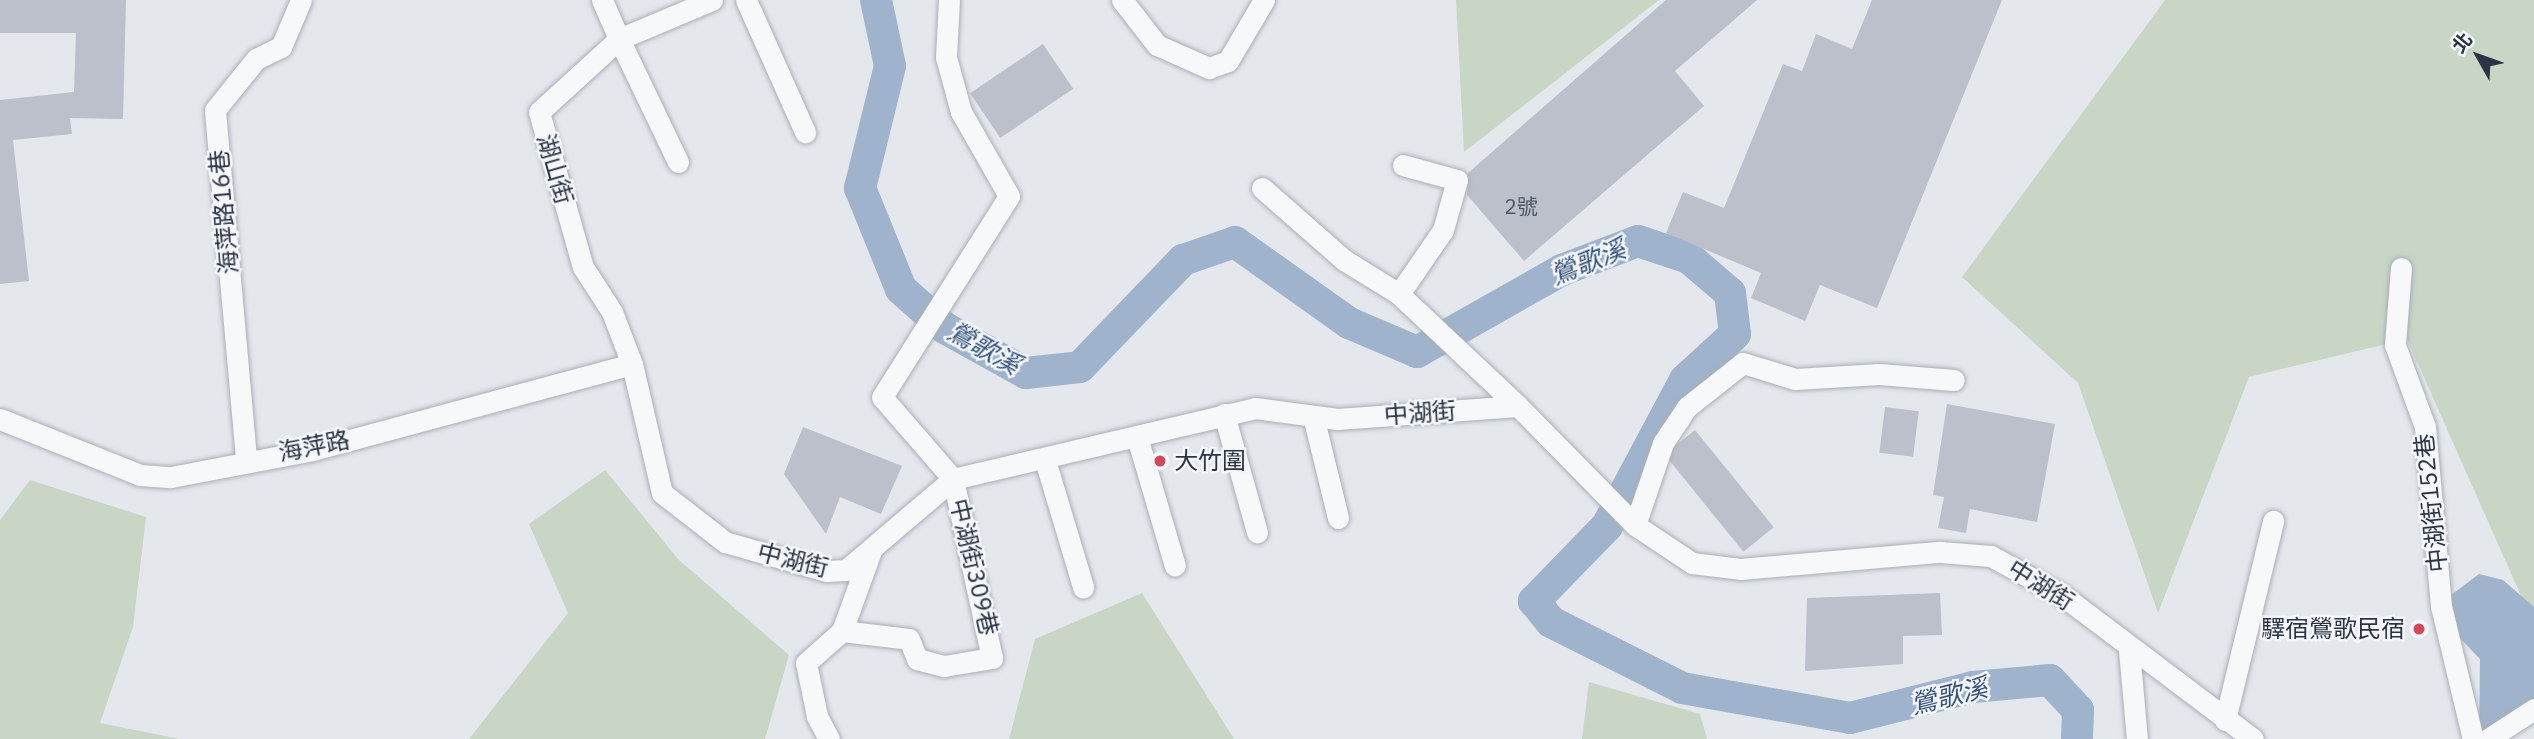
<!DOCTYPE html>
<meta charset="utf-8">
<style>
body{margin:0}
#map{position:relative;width:2534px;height:739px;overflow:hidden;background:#e4e7ec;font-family:"IBM Plex Sans","Noto Sans TC",sans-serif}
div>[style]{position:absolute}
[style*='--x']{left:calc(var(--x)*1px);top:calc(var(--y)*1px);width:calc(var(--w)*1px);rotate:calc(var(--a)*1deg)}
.green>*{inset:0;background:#c9d6c5}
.water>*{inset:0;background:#9fb4cc}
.river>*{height:32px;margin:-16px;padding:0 16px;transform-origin:16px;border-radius:16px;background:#9fb4cc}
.building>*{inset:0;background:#bbc0ca;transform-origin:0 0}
.roads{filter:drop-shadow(0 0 2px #a9aeb7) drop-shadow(0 0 2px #a9aeb7)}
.minor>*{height:21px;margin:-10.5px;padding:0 10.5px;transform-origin:10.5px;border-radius:10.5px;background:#f7f8fa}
.dots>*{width:19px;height:19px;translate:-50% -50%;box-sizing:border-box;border:4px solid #f4f6f9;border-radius:50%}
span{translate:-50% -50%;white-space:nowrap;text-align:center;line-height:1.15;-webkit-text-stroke:5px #f4f6f9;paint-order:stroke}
.number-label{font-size:21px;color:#4f5766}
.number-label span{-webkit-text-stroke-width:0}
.street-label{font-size:24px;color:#2b3445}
.poi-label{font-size:24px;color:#2b3445}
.left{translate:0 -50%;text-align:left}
.right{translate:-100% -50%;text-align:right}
.water-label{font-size:26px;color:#34527a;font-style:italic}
.north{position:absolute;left:2443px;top:21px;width:70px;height:70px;-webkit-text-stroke:5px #f4f6f9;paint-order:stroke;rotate:310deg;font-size:19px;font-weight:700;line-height:28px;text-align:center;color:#2b3445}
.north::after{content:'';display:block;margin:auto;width:24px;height:32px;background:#2b3445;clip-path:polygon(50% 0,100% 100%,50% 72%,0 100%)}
</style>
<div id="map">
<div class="green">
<div style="clip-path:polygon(1456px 0,1659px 0,1464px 152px)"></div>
<div style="clip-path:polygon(2165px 0,2534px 0,2534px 625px,2407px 339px,2249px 377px,2158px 613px,2078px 383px,1962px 277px)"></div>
<div style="clip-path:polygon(605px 470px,679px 560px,789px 655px,765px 739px,469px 739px,568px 613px,529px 524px)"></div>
<div style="clip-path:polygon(30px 480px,146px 517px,133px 627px,100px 723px,180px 739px,0 739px,0 520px)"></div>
<div style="clip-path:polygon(1142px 593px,1234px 739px,1009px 739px,1035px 639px)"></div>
<div style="clip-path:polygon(1589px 682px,1700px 714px,1707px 739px,1582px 739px)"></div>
</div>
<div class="water">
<div style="clip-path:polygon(2479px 574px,2503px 580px,2534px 607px,2534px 700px,2479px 738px,2480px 659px,2453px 631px,2443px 601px)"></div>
</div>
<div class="river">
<div style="--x:876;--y:0;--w:67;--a:78"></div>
<div style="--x:890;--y:66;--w:126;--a:103.8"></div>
<div style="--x:860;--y:188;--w:109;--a:67.9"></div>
<div style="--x:901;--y:289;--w:59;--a:41.6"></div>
<div style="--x:945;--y:328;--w:93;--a:29.1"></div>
<div style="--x:1026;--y:373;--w:54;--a:-6.3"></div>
<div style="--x:1080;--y:367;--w:149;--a:-46.1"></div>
<div style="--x:1183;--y:260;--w:55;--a:-19.1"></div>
<div style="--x:1235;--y:242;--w:140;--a:35.4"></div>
<div style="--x:1349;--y:323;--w:74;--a:23.1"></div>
<div style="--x:1417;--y:352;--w:167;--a:-29.5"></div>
<div style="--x:1562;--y:270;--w:81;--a:-20.9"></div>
<div style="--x:1638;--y:241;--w:54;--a:18.4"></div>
<div style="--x:1689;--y:258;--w:54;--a:40.5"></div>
<div style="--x:1730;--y:293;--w:41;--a:83"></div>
<div style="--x:1735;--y:334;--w:68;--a:137.4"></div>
<div style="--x:1685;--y:380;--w:166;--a:118.1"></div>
<div style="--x:1607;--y:526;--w:105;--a:134.2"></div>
<div style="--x:1534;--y:601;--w:27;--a:51"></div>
<div style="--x:1551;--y:622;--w:147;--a:26.7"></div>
<div style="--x:1682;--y:688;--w:171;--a:10.1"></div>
<div style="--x:1850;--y:718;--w:127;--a:-14.1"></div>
<div style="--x:1973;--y:687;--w:77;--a:-5.2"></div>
<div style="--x:2050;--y:680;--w:41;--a:47"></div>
<div style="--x:2078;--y:710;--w:29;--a:92"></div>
</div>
<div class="building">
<div style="clip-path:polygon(0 0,126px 0,123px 119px,70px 118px,72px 134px,13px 140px,29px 281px,0 284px,0 100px,74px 92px,76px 33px,0 33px)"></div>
<div style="clip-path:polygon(1666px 0,1757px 0,1675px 71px,1704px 106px,1524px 261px,1467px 195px,1468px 173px)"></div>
<div style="clip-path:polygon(1872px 0,2002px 0,1877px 308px,1820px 285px,1805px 321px,1751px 298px,1761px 273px,1666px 233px,1683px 192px,1724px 208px,1783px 64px,1802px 71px,1816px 34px,1852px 49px)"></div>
<div style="left:1043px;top:44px;width:54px;height:88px;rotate:56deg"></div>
<div style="clip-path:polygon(1947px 404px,2055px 424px,2037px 522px,1970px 509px,1966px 533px,1938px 528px,1944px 497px,1933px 495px)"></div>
<div style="left:1885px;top:407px;width:34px;height:46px;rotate:7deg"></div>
<div style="clip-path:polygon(803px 427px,902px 466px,881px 514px,840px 497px,826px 534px,784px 474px)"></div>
<div style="left:1695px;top:430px;width:125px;height:39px;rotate:51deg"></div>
<div style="clip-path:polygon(1940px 593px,1942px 635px,1903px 636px,1903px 664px,1805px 671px,1807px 598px)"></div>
</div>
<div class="roads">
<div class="minor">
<div style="--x:602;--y:0;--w:43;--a:66.4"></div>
<div style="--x:619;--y:39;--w:108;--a:137.6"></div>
<div style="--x:539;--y:112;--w:161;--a:74.2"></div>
<div style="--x:583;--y:267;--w:54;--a:57.2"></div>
<div style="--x:612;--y:312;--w:56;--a:69"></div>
<div style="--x:632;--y:364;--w:132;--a:76.9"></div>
<div style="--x:662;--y:493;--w:80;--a:37.9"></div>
<div style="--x:725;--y:542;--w:106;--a:15.9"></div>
<div style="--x:827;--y:571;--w:19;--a:-3"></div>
<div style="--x:846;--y:570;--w:140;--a:-40.4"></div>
<div style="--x:953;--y:479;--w:310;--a:-13.2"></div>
<div style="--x:1255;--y:408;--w:83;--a:7.6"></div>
<div style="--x:1337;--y:419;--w:181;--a:-4.1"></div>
<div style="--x:1518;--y:406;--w:167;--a:45.5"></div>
<div style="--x:1635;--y:525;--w:69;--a:33.7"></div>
<div style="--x:1692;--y:563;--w:48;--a:7.1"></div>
<div style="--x:1740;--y:569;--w:201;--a:-4.9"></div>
<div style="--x:1940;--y:552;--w:51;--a:4.5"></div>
<div style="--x:1991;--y:556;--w:81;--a:28.8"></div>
<div style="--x:2062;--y:595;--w:239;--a:37"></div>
<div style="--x:746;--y:0;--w:145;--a:65.9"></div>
<div style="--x:1122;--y:0;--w:57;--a:52.1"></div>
<div style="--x:1157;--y:45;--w:57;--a:23.9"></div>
<div style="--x:1209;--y:68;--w:20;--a:-20"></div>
<div style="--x:1228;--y:61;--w:71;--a:-59.5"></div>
<div style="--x:678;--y:162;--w:136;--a:-115.6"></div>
<div style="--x:619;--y:39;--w:101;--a:-22.8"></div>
<div style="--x:1262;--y:188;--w:109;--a:41.3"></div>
<div style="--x:1344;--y:260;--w:65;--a:31.7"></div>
<div style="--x:1399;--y:294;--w:78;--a:-55.5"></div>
<div style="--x:1443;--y:230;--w:52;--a:-74.4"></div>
<div style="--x:1457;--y:180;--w:56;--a:-164.5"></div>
<div style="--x:2401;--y:268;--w:77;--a:94.5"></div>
<div style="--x:2395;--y:345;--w:87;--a:69.9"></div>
<div style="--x:2425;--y:427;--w:180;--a:84.9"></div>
<div style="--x:2441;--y:606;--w:137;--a:76.5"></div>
<div style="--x:1399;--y:294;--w:163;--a:43.3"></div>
<div style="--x:1224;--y:414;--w:123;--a:74.4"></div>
<div style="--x:1313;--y:416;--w:105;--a:76.2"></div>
<div style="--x:0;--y:419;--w:151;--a:21.8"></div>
<div style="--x:140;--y:475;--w:31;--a:4"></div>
<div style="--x:171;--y:477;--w:145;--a:-10.8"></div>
<div style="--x:313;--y:450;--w:330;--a:-15.1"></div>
<div style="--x:1137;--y:437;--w:134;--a:73.6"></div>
<div style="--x:246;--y:458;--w:349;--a:-95.1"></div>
<div style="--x:215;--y:110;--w:65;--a:-51.2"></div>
<div style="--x:256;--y:59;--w:28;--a:-26"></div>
<div style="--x:281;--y:47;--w:51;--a:-66.9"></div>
<div style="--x:1045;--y:460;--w:133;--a:73.3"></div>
<div style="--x:1635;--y:525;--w:87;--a:-71.1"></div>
<div style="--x:1663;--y:443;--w:43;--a:-56.3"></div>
<div style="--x:1687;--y:407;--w:71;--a:-38.2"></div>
<div style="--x:1743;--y:363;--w:54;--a:17.1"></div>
<div style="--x:1795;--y:379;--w:84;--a:-3.4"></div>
<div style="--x:1879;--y:374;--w:75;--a:4.6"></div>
<div style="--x:842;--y:631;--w:67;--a:6.8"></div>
<div style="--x:909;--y:639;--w:22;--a:68"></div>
<div style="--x:917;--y:659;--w:28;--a:15"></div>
<div style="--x:944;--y:666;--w:49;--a:-9.5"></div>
<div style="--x:992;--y:658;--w:183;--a:-102.3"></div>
<div style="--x:953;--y:479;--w:108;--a:-130.9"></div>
<div style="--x:882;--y:397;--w:238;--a:-57.7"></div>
<div style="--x:1009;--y:196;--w:97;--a:-119.7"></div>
<div style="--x:961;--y:112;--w:57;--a:-105.3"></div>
<div style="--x:946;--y:57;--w:57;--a:-87"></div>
<div style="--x:2129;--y:650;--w:89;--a:84.9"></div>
<div style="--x:2225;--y:720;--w:205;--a:-76.4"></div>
<div style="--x:829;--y:739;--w:26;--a:-118"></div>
<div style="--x:817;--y:716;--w:54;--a:-101.7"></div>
<div style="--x:806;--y:663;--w:48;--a:-41.6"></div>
<div style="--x:842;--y:631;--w:85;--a:-70.1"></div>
<div style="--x:2488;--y:739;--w:55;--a:-33.1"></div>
</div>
</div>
<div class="dots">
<div style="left:1160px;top:461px;background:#d1495b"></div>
<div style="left:2419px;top:629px;background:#d1495b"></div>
</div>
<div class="number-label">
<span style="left:1521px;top:206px">2號</span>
</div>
<div class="street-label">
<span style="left:555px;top:169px;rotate:74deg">湖山街</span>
<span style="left:224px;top:212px;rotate:-95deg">海萍路16巷</span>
<span style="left:1420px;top:413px;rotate:-4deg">中湖街</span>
<span style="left:314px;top:446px;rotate:-11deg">海萍路</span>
<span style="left:2431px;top:503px;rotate:-96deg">中湖街152巷</span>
<span style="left:793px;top:560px;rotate:14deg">中湖街</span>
<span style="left:974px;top:567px;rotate:77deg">中湖街309巷</span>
<span style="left:2041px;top:585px;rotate:32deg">中湖街</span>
</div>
<div class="poi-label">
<span class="left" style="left:1174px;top:461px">大竹圍</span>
<span class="right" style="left:2405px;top:629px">驛宿鶯歌民宿</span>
</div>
<div class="water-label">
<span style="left:1588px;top:262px;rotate:-22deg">鶯歌溪</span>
<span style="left:984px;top:348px;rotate:29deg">鶯歌溪</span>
<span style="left:1949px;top:696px;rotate:-14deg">鶯歌溪</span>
</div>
<div class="north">北</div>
</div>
